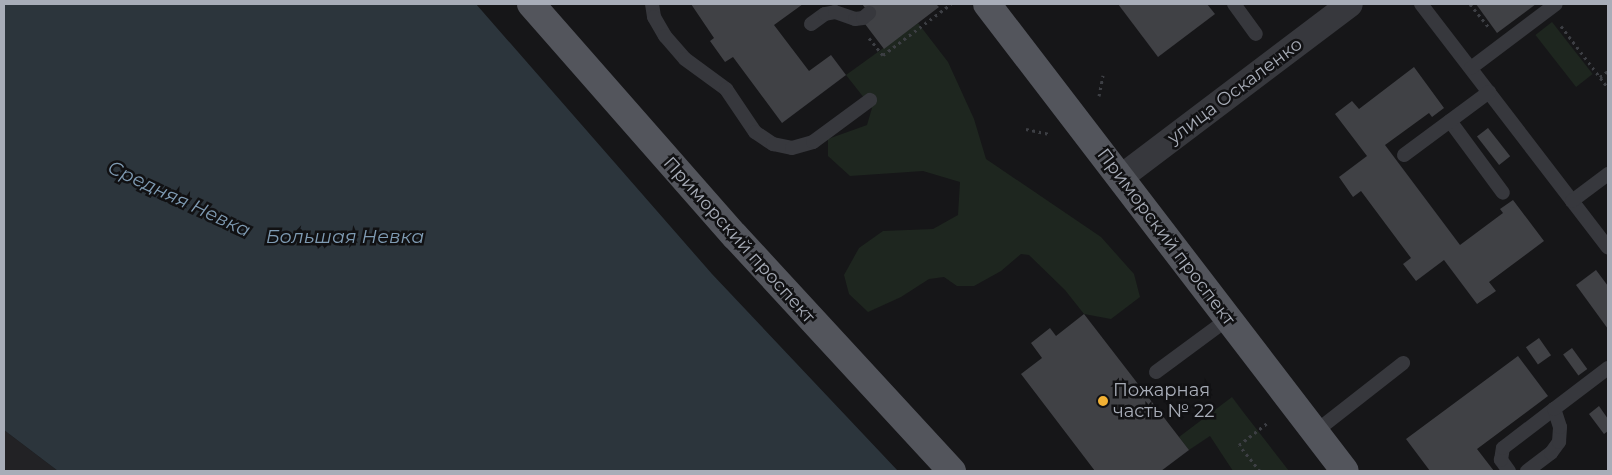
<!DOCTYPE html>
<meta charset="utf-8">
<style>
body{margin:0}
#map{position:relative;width:1612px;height:475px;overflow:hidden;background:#161618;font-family:Montserrat,sans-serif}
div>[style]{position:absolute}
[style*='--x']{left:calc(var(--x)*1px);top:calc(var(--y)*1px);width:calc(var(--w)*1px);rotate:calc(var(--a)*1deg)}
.built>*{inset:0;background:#222225}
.green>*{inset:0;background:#1e261f;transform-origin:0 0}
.water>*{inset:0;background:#2c353c}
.building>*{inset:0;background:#404145;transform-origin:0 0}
.path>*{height:3px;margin-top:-1.5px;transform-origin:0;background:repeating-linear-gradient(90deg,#3d3f44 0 2.5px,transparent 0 6.5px)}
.service>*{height:14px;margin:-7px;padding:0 7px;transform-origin:7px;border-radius:7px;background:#37383d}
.minor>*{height:26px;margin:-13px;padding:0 13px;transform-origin:13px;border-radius:13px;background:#37383d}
.primary>*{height:28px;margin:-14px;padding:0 14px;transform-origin:14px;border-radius:14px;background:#53555c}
.dots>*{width:14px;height:14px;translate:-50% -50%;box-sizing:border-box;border:2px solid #111113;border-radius:50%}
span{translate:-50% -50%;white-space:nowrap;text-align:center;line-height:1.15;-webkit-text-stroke:5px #111113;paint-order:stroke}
.street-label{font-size:18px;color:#a8adb8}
.poi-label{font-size:18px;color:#a8adb8}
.left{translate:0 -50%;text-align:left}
.water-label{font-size:19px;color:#7f9bb3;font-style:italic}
.frame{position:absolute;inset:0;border:5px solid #a8adb8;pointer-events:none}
</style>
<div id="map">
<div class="built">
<div style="clip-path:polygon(4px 430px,58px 471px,4px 471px)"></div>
</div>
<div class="green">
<div style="left:1552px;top:22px;width:66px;height:21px;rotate:52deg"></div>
<div style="clip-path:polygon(918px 23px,948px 62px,974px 119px,986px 159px,1101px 237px,1134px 274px,1140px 297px,1111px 319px,1084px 314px,1065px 290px,1029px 255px,1021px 254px,1001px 271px,974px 286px,957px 286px,944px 277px,929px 279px,901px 297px,868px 312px,849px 294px,844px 275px,859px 248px,883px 231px,933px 229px,958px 215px,960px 182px,923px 171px,850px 176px,828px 156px,828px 139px,867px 125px,872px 108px,846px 75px)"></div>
<div style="clip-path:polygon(1232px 397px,1244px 413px,1289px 471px,1233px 471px,1210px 436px,1189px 450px,1179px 437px)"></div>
</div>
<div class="water">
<div style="clip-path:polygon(4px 4px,476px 4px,712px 274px,898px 471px,58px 471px,4px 430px)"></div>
</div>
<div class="building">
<div style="clip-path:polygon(691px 4px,803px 4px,774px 25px,809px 71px,831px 55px,846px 75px,782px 123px,733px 57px,725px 62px,710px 41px,714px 38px)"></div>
<div style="clip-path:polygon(862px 4px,936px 4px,939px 7px,884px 49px,865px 24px,873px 18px)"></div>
<div style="clip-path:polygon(1118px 4px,1207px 4px,1215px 14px,1158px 57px)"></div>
<div style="clip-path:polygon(1476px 4px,1536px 4px,1497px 33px)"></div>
<div style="clip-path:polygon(1414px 67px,1444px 108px,1432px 117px,1429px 113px,1385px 145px,1460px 245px,1503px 213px,1500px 209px,1513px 200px,1544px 241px,1489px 282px,1496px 291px,1477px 304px,1444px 260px,1416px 281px,1403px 264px,1411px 258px,1361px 191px,1353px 197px,1339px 177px,1367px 156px,1335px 114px,1352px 101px,1359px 109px)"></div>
<div style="left:1488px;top:128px;width:36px;height:14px;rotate:52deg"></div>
<div style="clip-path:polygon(1596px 270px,1608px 286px,1608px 329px,1576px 285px)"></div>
<div style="clip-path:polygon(1084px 314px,1189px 450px,1161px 471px,1095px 471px,1021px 374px,1042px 358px,1031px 343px,1050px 328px,1056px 336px)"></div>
<div style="left:1539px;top:338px;width:21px;height:16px;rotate:55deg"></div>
<div style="left:1572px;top:348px;width:26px;height:11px;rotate:54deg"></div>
<div style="clip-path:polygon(1518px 356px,1548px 396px,1477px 449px,1494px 471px,1430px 471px,1406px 439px)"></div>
<div style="clip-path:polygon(1599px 406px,1608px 419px,1608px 431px,1604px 434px,1589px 414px)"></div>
</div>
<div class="path">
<div style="--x:1470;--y:4;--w:32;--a:51"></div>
<div style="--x:1561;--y:26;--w:78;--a:52.8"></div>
<div style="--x:869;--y:38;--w:22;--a:51"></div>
<div style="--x:883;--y:55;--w:85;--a:-36.9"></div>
<div style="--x:1600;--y:77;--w:10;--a:-37"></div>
<div style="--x:1099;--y:96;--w:21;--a:-79"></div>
<div style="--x:1026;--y:129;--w:24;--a:12"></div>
<div style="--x:1260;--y:471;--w:33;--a:-129"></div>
<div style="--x:1239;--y:445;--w:37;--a:-38"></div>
</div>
<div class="service">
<div style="--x:652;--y:4;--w:13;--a:81"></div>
<div style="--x:654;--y:17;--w:22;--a:60"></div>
<div style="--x:665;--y:36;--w:30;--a:49"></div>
<div style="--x:685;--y:59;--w:51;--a:36.2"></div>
<div style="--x:726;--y:89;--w:52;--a:56"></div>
<div style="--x:755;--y:132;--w:22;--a:34"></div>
<div style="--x:773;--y:144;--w:19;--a:12"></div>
<div style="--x:792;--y:148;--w:22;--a:-16"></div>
<div style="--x:813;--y:142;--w:71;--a:-36.4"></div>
<div style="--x:1234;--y:4;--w:37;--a:54"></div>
<div style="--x:1421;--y:4;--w:307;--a:52.5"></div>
<div style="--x:811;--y:24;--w:17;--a:-36"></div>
<div style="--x:825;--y:14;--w:10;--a:-11"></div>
<div style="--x:835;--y:12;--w:21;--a:19"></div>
<div style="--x:855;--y:19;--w:8;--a:-7"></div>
<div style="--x:863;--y:18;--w:8;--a:-40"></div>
<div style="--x:1471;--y:68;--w:106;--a:-37"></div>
<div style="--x:1450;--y:121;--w:89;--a:53.6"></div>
<div style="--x:1404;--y:155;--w:106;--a:-36.5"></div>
<div style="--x:1572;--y:201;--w:45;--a:-36.9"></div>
<div style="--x:1156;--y:372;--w:89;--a:-36.4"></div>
<div style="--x:1315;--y:432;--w:112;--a:-38.1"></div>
<div style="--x:1509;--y:471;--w:14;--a:-126"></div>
<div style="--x:1501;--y:460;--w:12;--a:-81"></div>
<div style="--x:1503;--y:448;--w:64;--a:-37.4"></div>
<div style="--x:1527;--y:471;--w:30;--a:-37"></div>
<div style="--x:1551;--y:453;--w:14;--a:-54"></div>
<div style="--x:1559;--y:442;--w:15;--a:-86"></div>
<div style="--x:1560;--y:427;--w:19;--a:-108"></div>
<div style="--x:1554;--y:409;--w:68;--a:-37.2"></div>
</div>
<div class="minor">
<div style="--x:1120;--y:178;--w:288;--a:-37.1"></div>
</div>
<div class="primary">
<div style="--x:531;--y:4;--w:309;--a:48.7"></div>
<div style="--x:735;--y:236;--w:320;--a:47.3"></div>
<div style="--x:987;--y:4;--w:588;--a:52.53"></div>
</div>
<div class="dots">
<div style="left:1103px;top:401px;background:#f2b134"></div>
</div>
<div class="street-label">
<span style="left:1235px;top:91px;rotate:-37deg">улица Оскаленко</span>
<span style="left:1166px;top:237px;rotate:53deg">Приморский проспект</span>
<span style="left:739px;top:240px;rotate:48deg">Приморский проспект</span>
</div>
<div class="poi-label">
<span class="left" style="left:1113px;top:401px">Пожарная<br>часть № 22</span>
</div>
<div class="water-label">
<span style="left:179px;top:199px;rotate:25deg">Средняя Невка</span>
<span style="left:345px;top:237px">Большая Невка</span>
</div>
<div class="frame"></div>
</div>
